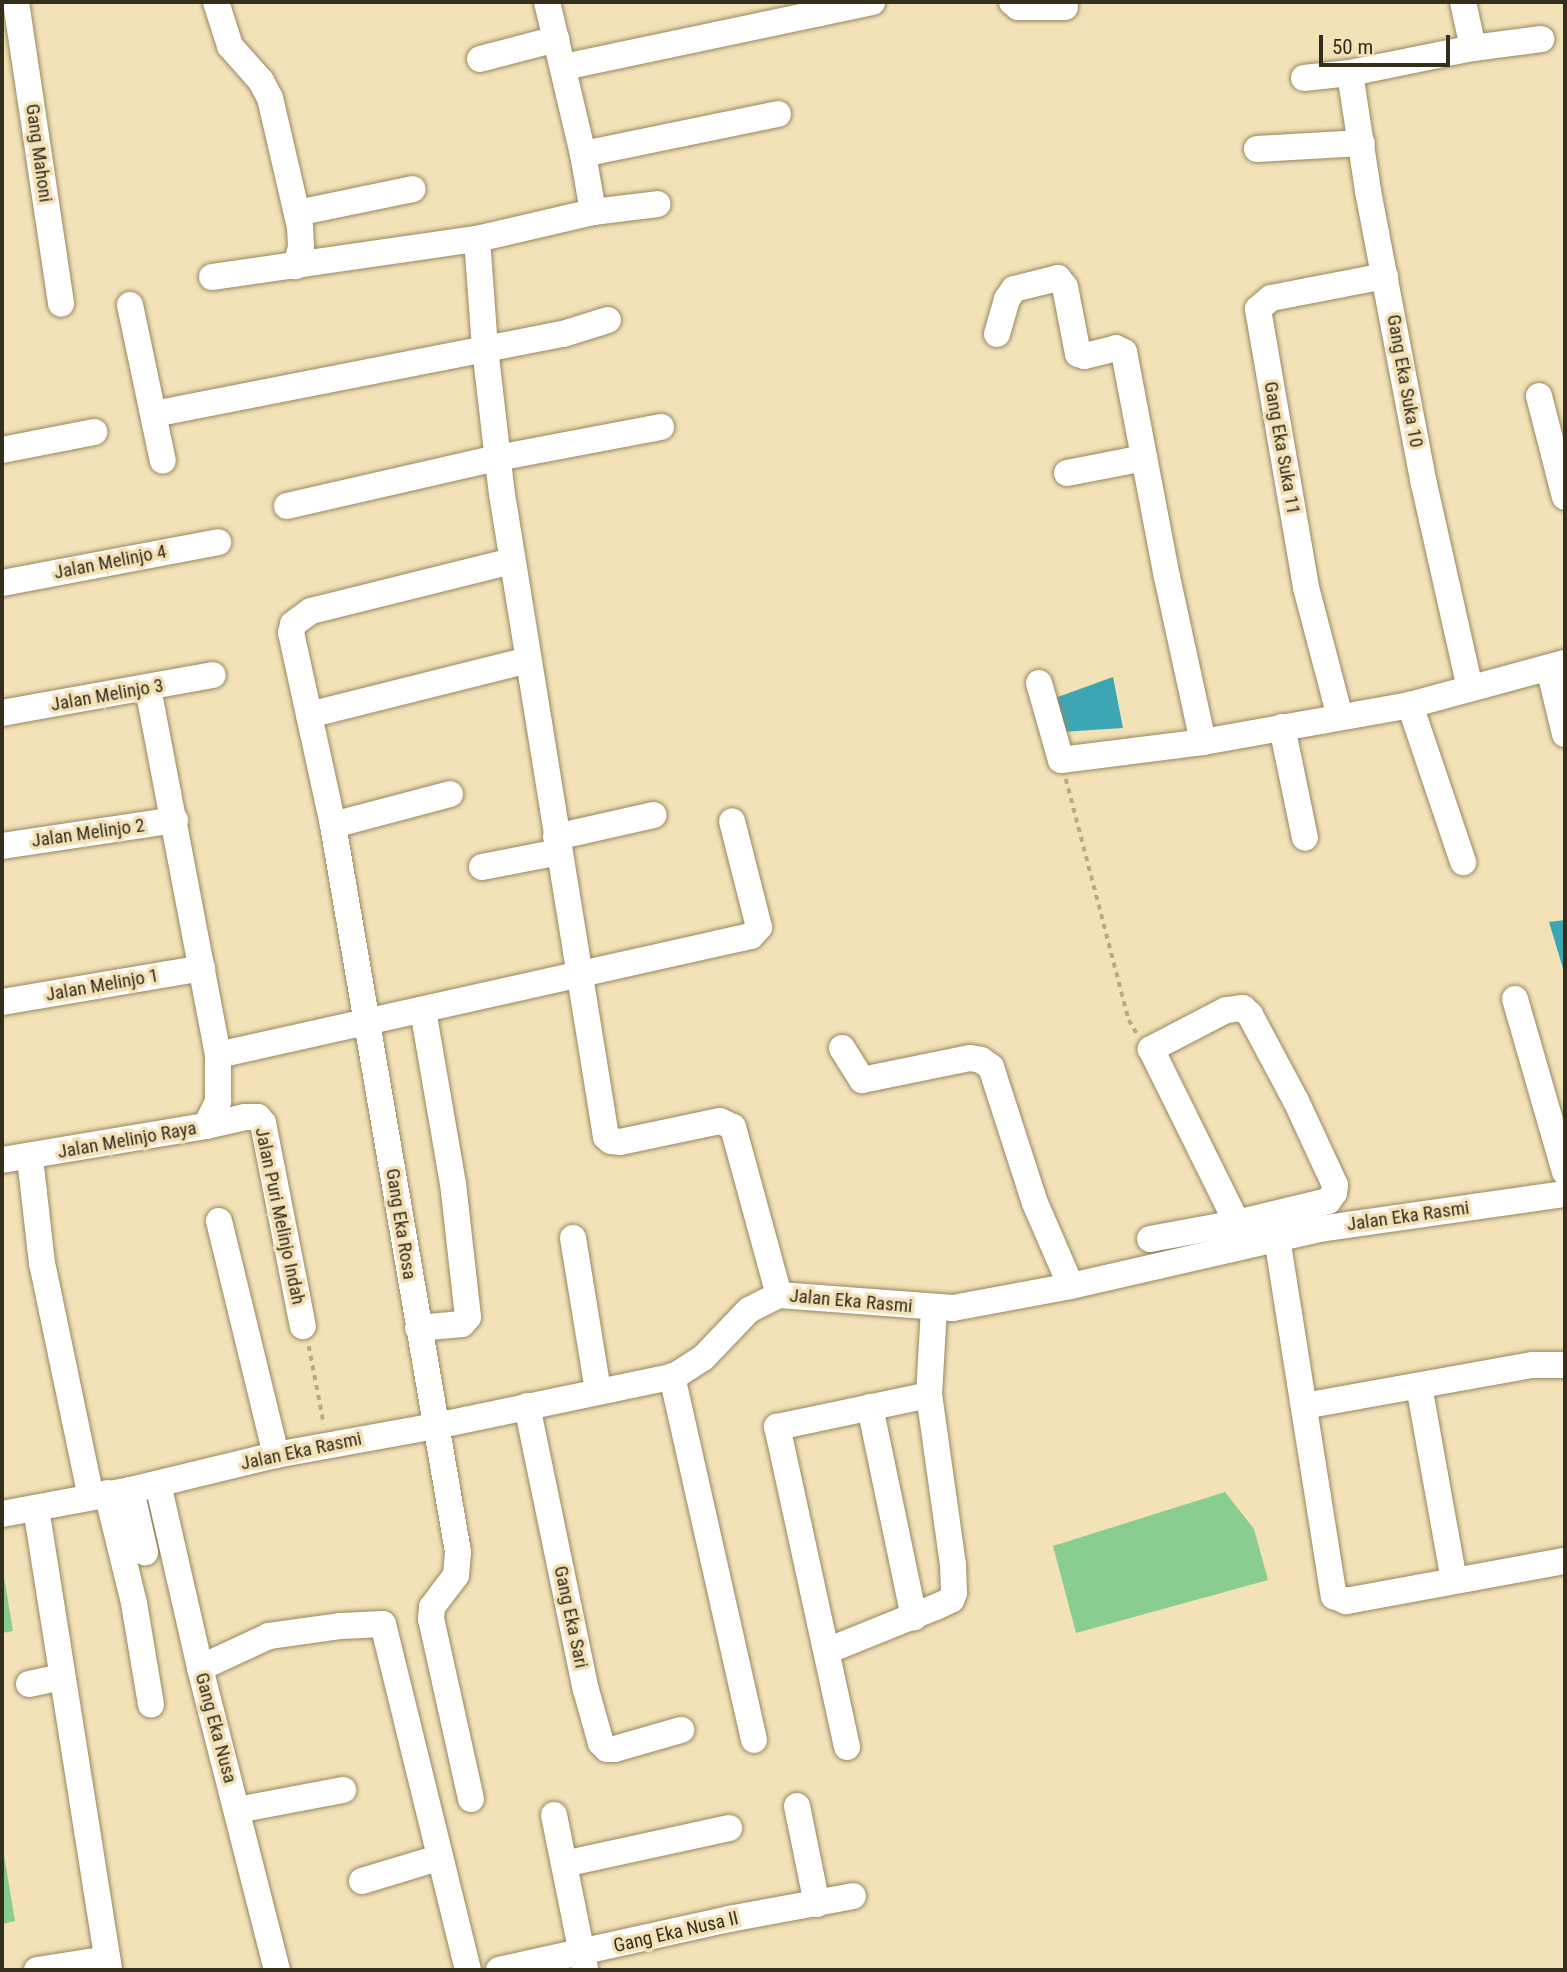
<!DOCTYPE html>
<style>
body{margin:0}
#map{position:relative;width:1567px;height:1972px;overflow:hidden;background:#f3e1b8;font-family:"Roboto Condensed",sans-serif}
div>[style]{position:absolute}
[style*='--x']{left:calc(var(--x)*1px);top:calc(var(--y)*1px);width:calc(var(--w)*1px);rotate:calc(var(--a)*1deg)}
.green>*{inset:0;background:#89cd91}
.water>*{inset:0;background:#3ca6b4}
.path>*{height:3.5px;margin-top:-1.75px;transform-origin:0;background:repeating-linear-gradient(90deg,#b8aa88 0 5px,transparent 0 10px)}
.roads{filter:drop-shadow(0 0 2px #978760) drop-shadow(0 0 2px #978760)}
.minor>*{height:26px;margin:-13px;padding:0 13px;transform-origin:13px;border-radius:13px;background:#fff}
span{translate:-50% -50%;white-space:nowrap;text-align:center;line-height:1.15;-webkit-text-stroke:7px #f3e1b8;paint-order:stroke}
.street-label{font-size:19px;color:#342e1d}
.frame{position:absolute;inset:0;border:4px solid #342e1d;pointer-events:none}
.scale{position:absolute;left:1319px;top:35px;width:131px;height:32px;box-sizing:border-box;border:4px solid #342e1d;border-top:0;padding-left:9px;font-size:21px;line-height:24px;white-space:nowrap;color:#342e1d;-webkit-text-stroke:5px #f3e1b8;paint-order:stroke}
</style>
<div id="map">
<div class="green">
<div style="clip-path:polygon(1225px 1492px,1254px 1529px,1268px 1580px,1076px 1633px,1053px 1546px)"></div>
<div style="clip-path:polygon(2px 1565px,13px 1631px,2px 1633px)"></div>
<div style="clip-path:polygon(2px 1843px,15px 1921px,2px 1924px)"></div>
</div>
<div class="water">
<div style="clip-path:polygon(1113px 677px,1123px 728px,1061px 732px,1055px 698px)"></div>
<div style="clip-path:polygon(1565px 920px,1565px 975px,1549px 922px)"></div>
</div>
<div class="path">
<div style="--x:1066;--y:779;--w:249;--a:75.4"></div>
<div style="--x:1129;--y:1020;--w:16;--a:60"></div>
<div style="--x:309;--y:1346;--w:80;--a:79.2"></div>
</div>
<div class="roads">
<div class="minor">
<div style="--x:16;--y:2;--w:305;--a:81.5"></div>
<div style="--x:216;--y:2;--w:46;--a:72.3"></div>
<div style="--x:230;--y:46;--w:47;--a:48.5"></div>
<div style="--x:261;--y:81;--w:19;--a:62"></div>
<div style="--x:270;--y:98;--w:132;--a:76.9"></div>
<div style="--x:300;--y:227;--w:20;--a:87"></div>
<div style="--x:301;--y:247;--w:20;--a:105"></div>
<div style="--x:547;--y:2;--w:156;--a:76.7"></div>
<div style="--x:583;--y:154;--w:59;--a:80.2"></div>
<div style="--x:1012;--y:2;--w:8;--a:40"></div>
<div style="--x:1018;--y:7;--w:47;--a:0"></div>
<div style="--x:1463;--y:2;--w:47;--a:77.7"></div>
<div style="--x:480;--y:59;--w:79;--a:-14.7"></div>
<div style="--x:564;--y:67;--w:315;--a:-11.9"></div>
<div style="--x:1350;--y:73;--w:119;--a:81.3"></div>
<div style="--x:1368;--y:191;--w:298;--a:79.2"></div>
<div style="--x:1424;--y:484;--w:209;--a:77.3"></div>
<div style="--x:1304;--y:78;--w:46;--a:-6.2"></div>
<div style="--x:1350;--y:73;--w:126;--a:-11.5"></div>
<div style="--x:1473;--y:48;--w:69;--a:-7.5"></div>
<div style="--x:1257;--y:149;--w:105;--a:-3.3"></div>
<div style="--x:583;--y:154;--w:199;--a:-11.6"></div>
<div style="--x:297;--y:213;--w:118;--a:-11.7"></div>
<div style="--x:477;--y:239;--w:109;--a:85.8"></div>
<div style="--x:485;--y:348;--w:147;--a:83.4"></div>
<div style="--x:502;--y:494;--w:651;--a:80.81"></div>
<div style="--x:606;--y:1137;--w:6;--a:39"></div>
<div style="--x:611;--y:1141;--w:9;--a:6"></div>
<div style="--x:620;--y:1142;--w:102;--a:-11.9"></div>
<div style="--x:720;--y:1121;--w:14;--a:25"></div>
<div style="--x:733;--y:1127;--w:174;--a:74.7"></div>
<div style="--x:212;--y:277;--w:268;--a:-8.2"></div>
<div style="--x:477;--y:239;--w:119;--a:-13.1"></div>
<div style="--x:593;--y:212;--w:65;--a:-7"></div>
<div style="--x:130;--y:305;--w:159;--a:78.1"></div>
<div style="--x:997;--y:334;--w:36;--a:-74"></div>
<div style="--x:1007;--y:299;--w:12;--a:-55"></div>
<div style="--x:1014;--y:289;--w:45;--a:-14"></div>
<div style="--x:1058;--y:278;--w:11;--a:52"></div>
<div style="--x:1065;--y:287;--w:68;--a:79"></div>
<div style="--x:1078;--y:354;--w:7;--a:16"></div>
<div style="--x:1085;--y:356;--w:32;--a:-14"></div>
<div style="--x:1116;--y:348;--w:9;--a:27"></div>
<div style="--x:1124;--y:352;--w:229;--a:79.2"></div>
<div style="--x:1167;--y:577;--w:169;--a:77.7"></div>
<div style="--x:1539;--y:396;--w:104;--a:75.6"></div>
<div style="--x:154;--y:414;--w:417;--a:-11.1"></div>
<div style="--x:563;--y:334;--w:47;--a:-17.3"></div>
<div style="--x:2;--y:450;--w:94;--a:-11.1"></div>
<div style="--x:1067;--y:473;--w:78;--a:-11"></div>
<div style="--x:287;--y:506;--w:215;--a:-12.9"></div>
<div style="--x:497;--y:458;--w:167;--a:-10.7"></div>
<div style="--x:2;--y:583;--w:220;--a:-10.7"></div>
<div style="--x:1549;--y:668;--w:68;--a:76.4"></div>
<div style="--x:1039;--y:683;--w:80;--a:74.1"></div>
<div style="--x:1061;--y:760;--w:143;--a:-7.2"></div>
<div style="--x:1203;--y:742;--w:210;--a:-10.1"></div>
<div style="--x:1410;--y:705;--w:161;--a:-15.2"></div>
<div style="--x:1410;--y:705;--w:166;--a:71.3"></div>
<div style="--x:2;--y:713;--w:214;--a:-10.2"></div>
<div style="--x:309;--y:715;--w:226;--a:-14.1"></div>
<div style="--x:1340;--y:717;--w:134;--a:-104.7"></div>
<div style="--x:1306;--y:587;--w:282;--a:-99.8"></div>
<div style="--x:1258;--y:309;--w:17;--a:-40"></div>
<div style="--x:1271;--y:298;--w:116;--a:-10.9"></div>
<div style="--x:1282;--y:727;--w:113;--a:78.3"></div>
<div style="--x:333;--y:825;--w:121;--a:-14.8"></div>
<div style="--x:556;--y:837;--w:100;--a:-12.7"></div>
<div style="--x:2;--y:846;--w:175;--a:-8.5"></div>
<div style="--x:482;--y:867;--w:78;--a:-11"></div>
<div style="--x:1515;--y:999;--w:180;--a:73.9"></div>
<div style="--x:2;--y:1002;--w:203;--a:-9.6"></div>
<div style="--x:842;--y:1048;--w:38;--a:58"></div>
<div style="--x:862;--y:1080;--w:110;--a:-11.5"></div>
<div style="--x:970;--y:1058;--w:11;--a:10"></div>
<div style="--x:981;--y:1060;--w:12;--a:35"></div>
<div style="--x:991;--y:1067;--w:143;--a:72.1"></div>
<div style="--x:1035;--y:1203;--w:90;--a:66.6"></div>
<div style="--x:218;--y:1055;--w:546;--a:-12.59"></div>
<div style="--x:751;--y:936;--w:12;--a:-48"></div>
<div style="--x:759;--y:927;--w:109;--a:-104.3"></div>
<div style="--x:206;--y:1126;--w:40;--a:-13"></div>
<div style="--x:245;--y:1117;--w:13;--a:0"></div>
<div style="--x:258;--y:1117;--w:8;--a:50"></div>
<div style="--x:263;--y:1123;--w:207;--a:78.9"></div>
<div style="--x:30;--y:1158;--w:106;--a:83.5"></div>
<div style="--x:42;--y:1263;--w:239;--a:78.2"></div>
<div style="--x:2;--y:1160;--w:207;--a:-9.5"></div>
<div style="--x:206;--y:1126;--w:28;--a:-64"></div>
<div style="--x:218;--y:1101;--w:46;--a:-90"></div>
<div style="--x:218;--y:1055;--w:374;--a:-100.8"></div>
<div style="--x:219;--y:1221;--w:241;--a:76.3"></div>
<div style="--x:573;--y:1238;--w:154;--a:80.7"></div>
<div style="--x:1277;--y:1238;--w:363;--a:81"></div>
<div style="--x:1334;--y:1596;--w:13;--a:23"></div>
<div style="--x:1346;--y:1601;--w:223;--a:-10.4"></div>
<div style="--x:1150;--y:1239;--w:88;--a:-10.4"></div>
<div style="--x:1237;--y:1223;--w:94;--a:-13.6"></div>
<div style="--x:1328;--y:1201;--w:10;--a:-53"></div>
<div style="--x:1334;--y:1193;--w:8;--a:-83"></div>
<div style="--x:1335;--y:1185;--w:93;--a:-114.9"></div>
<div style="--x:1296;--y:1101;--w:98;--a:-118.1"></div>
<div style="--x:1250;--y:1015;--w:10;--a:-135"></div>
<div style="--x:1243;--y:1008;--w:17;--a:173"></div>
<div style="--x:1226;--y:1010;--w:85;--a:152.5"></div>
<div style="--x:1151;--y:1049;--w:194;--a:63.7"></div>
<div style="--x:1237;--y:1223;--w:22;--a:74"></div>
<div style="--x:418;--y:1328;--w:44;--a:-5.2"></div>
<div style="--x:462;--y:1324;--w:9;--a:-49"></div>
<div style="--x:468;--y:1317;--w:134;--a:-96.4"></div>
<div style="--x:453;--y:1184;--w:177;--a:-99.8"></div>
<div style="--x:672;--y:1376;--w:373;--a:77.3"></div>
<div style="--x:1419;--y:1386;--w:198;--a:79.8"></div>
<div style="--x:527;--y:1406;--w:290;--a:78.3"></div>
<div style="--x:586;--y:1690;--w:55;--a:74.2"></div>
<div style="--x:601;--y:1743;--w:8;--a:45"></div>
<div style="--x:607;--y:1749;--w:8;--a:0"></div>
<div style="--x:615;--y:1749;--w:69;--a:-16.1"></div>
<div style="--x:1304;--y:1406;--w:233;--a:-10.2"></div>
<div style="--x:1533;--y:1365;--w:32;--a:0"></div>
<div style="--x:870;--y:1407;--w:215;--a:78.2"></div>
<div style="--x:158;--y:1484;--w:189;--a:77.1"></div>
<div style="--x:200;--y:1668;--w:312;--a:75.7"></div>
<div style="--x:131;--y:1490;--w:64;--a:77.3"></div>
<div style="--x:107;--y:1493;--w:113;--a:76.2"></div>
<div style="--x:134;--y:1603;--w:103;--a:80.5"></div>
<div style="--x:36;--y:1508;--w:468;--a:81"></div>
<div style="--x:2;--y:1514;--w:131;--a:-10.5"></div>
<div style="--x:131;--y:1490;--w:149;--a:-13.6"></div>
<div style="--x:276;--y:1455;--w:163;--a:-10.3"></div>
<div style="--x:436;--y:1426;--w:244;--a:-11.8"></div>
<div style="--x:675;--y:1376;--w:33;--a:-33"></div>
<div style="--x:703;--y:1358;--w:66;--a:-46.2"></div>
<div style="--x:749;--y:1310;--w:34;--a:-27"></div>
<div style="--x:779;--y:1295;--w:174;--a:4.3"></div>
<div style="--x:953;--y:1308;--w:120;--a:-10.6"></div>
<div style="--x:1071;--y:1286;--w:254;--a:-12.9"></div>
<div style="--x:1319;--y:1229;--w:248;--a:-8.1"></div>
<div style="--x:827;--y:1651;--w:118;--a:-22"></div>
<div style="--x:936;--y:1607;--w:17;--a:-25"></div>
<div style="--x:951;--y:1600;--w:8;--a:-67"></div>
<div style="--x:954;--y:1593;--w:28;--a:-92"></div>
<div style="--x:953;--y:1565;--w:172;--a:-98"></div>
<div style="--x:929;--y:1395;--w:87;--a:-86.7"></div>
<div style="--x:200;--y:1668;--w:76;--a:-24.9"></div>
<div style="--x:269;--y:1636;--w:73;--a:-7.9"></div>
<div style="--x:341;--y:1626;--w:42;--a:-2.7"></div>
<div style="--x:383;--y:1624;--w:356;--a:76.2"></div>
<div style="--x:29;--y:1684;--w:34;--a:-12"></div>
<div style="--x:847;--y:1747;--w:328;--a:-102.3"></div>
<div style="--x:777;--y:1427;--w:155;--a:-11.9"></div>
<div style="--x:471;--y:1799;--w:184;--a:-102.5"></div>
<div style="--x:431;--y:1619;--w:12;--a:-85"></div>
<div style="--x:432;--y:1607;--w:40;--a:-53"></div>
<div style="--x:456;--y:1575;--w:23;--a:-85"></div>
<div style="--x:458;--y:1552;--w:738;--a:-99.76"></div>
<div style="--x:333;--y:825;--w:197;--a:-102.3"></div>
<div style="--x:291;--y:633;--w:9;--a:-77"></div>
<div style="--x:293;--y:624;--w:22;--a:-36"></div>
<div style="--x:311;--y:611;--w:207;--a:-14"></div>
<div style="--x:797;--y:1806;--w:100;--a:78.5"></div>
<div style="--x:237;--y:1810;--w:108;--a:-10.7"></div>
<div style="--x:554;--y:1815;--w:157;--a:78.6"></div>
<div style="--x:564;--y:1864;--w:169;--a:-12.3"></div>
<div style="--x:362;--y:1881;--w:79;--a:-16.8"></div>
<div style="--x:37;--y:1970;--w:71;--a:-8.9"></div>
<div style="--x:499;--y:1970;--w:236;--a:-12.5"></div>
<div style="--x:729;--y:1919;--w:126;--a:-10.5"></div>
</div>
</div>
<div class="street-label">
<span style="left:39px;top:153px;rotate:82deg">Gang Mahoni</span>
<span style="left:1405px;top:381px;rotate:80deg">Gang Eka Suka 10</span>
<span style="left:1282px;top:448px;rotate:80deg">Gang Eka Suka 11</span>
<span style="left:110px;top:562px;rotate:-11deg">Jalan Melinjo 4</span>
<span style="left:107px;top:695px;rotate:-10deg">Jalan Melinjo 3</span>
<span style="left:88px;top:833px;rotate:-8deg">Jalan Melinjo 2</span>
<span style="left:102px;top:985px;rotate:-10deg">Jalan Melinjo 1</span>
<span style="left:127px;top:1140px;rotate:-10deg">Jalan Melinjo Raya</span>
<span style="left:280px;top:1216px;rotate:78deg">Jalan Puri Melinjo Indah</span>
<span style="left:1408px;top:1216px;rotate:-8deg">Jalan Eka Rasmi</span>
<span style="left:401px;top:1224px;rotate:81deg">Gang Eka Rosa</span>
<span style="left:851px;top:1301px;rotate:5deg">Jalan Eka Rasmi</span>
<span style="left:301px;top:1451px;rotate:-12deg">Jalan Eka Rasmi</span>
<span style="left:571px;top:1617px;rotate:78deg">Gang Eka Sari</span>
<span style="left:216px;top:1728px;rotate:75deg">Gang Eka Nusa</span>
<span style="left:676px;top:1932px;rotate:-13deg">Gang Eka Nusa II</span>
</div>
<div class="frame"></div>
<div class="scale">50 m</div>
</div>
